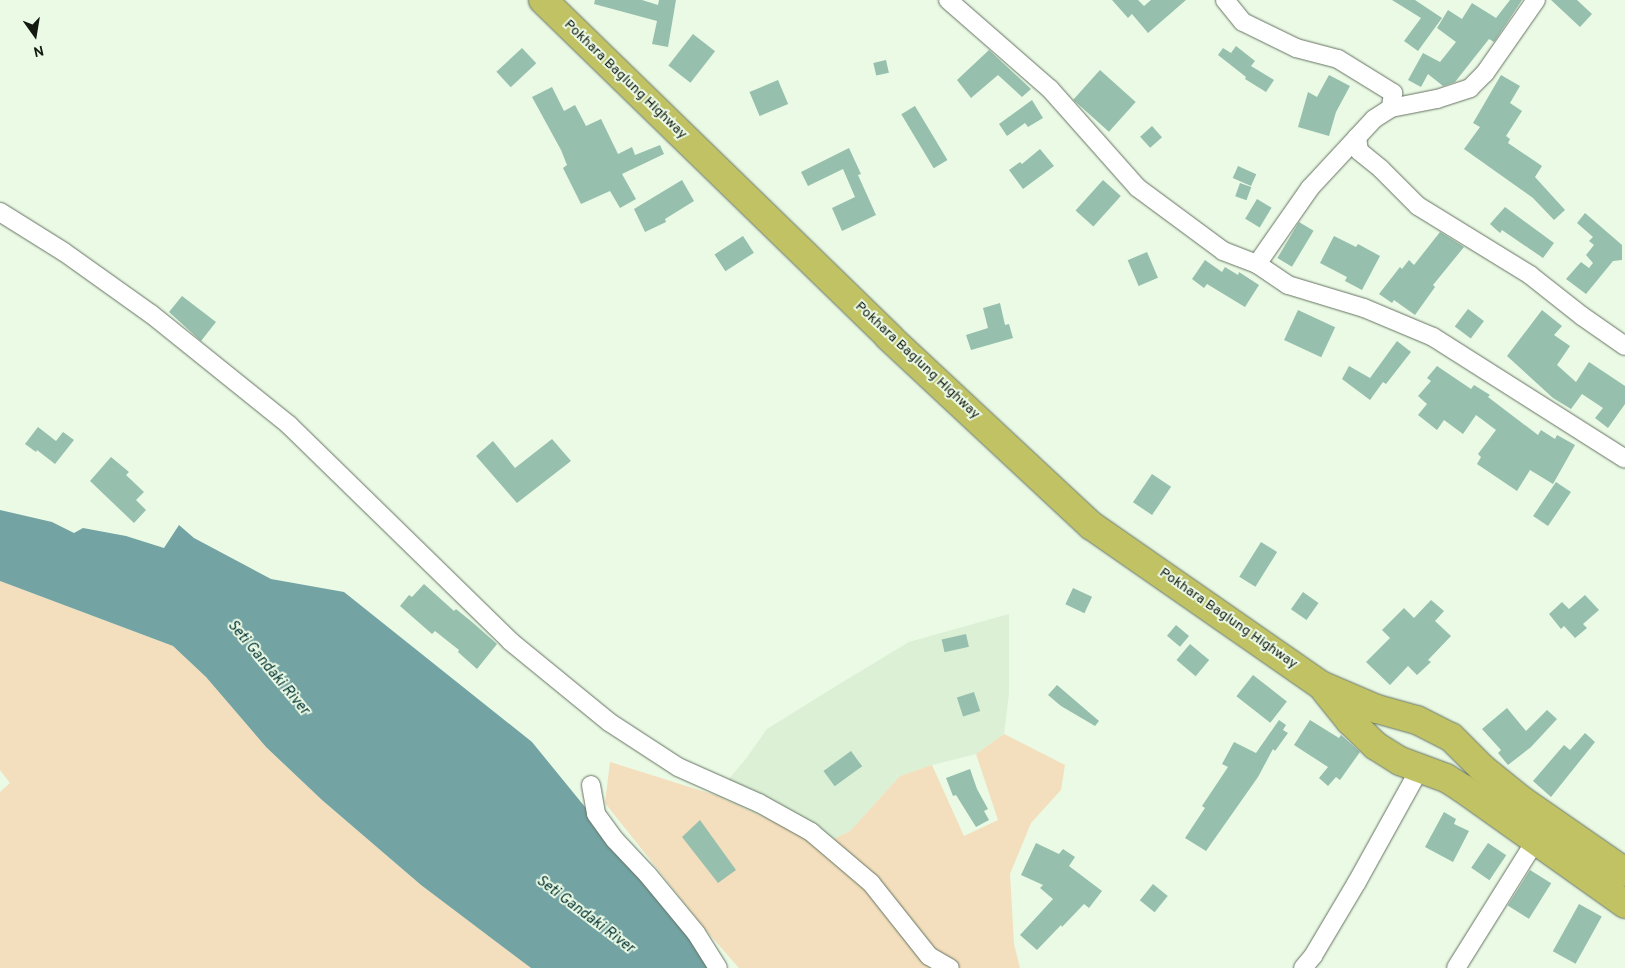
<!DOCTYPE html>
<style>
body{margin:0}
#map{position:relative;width:1625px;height:968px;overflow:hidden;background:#eafae5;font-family:Overpass,sans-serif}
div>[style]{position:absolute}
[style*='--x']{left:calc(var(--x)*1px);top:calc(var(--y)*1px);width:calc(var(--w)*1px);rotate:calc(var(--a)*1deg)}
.built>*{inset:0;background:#dbf0d5}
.green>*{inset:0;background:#f3dfbd}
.water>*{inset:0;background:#74a3a4}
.building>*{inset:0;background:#96bfae;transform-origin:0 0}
.roads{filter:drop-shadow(0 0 1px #647260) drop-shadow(0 0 1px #647260)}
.street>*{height:18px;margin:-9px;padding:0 9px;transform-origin:9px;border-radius:9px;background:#fff}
.highway>*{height:28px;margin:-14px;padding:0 14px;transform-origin:14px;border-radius:14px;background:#c0c264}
span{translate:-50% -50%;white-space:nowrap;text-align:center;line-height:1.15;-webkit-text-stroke:4px #eafae5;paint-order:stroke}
.street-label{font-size:14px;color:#141912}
.water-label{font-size:15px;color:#003032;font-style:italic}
.north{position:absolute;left:10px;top:10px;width:50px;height:50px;-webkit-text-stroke:4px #eafae5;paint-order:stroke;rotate:167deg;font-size:14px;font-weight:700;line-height:20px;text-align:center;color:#141912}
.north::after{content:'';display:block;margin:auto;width:18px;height:22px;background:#141912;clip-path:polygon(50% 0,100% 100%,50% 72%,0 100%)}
</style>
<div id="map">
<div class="built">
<div style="clip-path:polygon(1009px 614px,1009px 693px,1004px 734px,976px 754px,932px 765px,900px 776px,850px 831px,823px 844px,715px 795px,745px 760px,767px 729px,841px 683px,909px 642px)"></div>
</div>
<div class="green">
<div style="clip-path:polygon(0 581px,173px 646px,206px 677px,266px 747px,322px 800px,421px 885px,531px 968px,0 968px,0 792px,10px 783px,0 770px)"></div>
<div style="clip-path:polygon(1004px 734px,1065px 765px,1061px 790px,1031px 823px,1010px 874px,1014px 944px,1020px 968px,739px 968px,709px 934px,605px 803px,610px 762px,715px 795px,823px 844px,850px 831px,900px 776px,932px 765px,964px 836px,998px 820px,976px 754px)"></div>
</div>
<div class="water">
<div style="clip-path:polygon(0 510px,52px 522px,74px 533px,83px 528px,126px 536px,164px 548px,179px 525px,194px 538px,271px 579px,344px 592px,532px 742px,665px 905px,710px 968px,531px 968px,421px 885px,322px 800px,266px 747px,206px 677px,173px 646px,0 581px)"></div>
</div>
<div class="building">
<div style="clip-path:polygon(595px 0,642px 0,658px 5px,659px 0,676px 0,668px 47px,652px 44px,657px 21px,594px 4px)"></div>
<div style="clip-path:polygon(1112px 0,1138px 0,1144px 6px,1151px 0,1186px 0,1148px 33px,1132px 14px,1128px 18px)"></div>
<div style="clip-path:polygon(1392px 0,1415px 0,1442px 18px,1418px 51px,1404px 41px,1421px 18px)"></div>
<div style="clip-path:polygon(1510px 0,1522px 0,1494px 42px,1489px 39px,1455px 82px,1443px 86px,1428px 74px,1421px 87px,1408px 80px,1423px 53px,1440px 62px,1456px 42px,1437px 28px,1448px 10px,1462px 19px,1472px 3px,1496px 18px)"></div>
<div style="clip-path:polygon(1551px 0,1577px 0,1592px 14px,1580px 27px)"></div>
<div style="left:693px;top:34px;width:28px;height:40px;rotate:38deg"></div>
<div style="clip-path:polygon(1236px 46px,1255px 61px,1251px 66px,1274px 80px,1266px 92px,1245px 79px,1246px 77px,1218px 55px,1223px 48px,1231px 53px)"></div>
<div style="left:522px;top:48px;width:21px;height:35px;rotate:47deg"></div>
<div style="clip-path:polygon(989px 50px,1031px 89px,1022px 97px,998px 75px,971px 98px,957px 80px)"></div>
<div style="left:886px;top:60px;width:13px;height:13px;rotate:77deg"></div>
<div style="left:1100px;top:70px;width:48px;height:40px;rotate:42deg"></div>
<div style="clip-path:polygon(1329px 75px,1350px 86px,1336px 112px,1329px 136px,1298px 127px,1308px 92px,1317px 97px)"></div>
<div style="clip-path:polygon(1501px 75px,1520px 86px,1510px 103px,1522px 111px,1506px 136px,1510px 139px,1508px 143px,1542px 166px,1535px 177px,1565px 210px,1554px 220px,1533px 198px,1464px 149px,1480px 127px,1473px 123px)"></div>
<div style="left:778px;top:80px;width:26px;height:31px;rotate:67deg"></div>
<div style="clip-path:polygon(552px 87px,564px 111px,575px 105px,586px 126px,601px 119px,618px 154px,632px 147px,635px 155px,660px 145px,664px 154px,622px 174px,636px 199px,620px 208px,610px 191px,581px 204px,563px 168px,567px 165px,561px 150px,532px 97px)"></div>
<div style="clip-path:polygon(1032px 100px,1043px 118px,1028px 127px,1025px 123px,1007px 136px,999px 124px)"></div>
<div style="left:915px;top:106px;width:63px;height:16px;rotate:59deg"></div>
<div style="left:1152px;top:126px;width:15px;height:16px;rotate:48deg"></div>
<div style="clip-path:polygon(849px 148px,861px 174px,858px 175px,876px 215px,842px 231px,832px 208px,855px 197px,843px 169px,808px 186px,801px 172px)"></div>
<div style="clip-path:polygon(1040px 149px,1054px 166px,1023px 189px,1009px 170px,1020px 162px,1022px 164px)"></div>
<div style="left:1238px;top:166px;width:20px;height:13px;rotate:24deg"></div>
<div style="clip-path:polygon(682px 180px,694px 201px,665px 219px,666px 222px,645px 232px,634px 209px)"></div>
<div style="left:1103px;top:180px;width:24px;height:41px;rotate:42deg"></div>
<div style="left:1240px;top:183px;width:12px;height:14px;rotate:20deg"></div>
<div style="left:1257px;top:199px;width:17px;height:23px;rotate:31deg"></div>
<div style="clip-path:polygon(1505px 207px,1554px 243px,1543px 258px,1502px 230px,1500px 233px,1490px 224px)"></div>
<div style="clip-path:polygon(1585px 213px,1622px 245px,1622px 260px,1613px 261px,1586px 294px,1566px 279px,1581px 262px,1589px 268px,1593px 263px,1586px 255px,1594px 245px,1589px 241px,1593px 237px,1577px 223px)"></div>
<div style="left:1299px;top:222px;width:17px;height:42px;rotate:31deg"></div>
<div style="clip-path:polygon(1440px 232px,1464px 247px,1433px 285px,1435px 287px,1415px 315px,1394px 300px,1392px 303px,1379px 294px,1400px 267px,1402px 269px,1409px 260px,1414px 265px)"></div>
<div style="left:743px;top:236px;width:20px;height:34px;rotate:57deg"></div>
<div style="clip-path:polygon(1334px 236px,1356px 247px,1358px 244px,1380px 256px,1362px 290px,1345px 281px,1347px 277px,1320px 263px)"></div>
<div style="left:1147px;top:252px;width:28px;height:21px;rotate:67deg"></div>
<div style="clip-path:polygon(1205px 260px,1222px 272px,1225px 267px,1238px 275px,1239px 272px,1259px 285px,1245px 307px,1207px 284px,1204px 288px,1192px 279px)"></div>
<div style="clip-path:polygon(182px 296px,216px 322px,201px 341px,169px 312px)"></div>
<div style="clip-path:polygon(1000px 303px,1005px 325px,1009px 324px,1013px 338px,971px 350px,966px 335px,988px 328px,983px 308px)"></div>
<div style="left:1468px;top:309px;width:20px;height:22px;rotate:37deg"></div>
<div style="left:1298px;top:310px;width:41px;height:33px;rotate:25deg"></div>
<div style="clip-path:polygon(1542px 310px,1562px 326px,1554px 335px,1570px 346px,1557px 365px,1576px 382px,1589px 362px,1625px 386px,1625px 404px,1608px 428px,1595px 418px,1603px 408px,1582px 394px,1571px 409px,1553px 398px,1507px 356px)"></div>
<div style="clip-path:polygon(1397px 341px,1411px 352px,1386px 384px,1383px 382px,1370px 400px,1342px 379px,1349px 366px,1370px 378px)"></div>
<div style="clip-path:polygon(1437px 366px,1471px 389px,1474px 385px,1490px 395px,1488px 397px,1538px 435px,1541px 430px,1555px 439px,1557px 435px,1575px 445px,1553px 484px,1530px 470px,1517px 491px,1477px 464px,1481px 457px,1478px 454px,1496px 430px,1476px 415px,1463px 434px,1444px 420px,1437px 430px,1418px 415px,1427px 404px,1418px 396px,1431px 381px,1427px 378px)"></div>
<div style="clip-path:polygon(38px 427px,56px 441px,63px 432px,74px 440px,55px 464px,37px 450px,36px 452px,25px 444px)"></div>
<div style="clip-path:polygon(552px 439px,571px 461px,517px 503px,476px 456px,493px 441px,515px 468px)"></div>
<div style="clip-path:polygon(111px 457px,129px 472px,126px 475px,144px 492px,136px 500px,146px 510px,134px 523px,90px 481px)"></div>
<div style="left:1152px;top:474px;width:23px;height:34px;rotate:34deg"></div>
<div style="left:1556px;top:482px;width:18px;height:41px;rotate:34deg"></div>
<div style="left:1261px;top:542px;width:19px;height:41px;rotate:32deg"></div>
<div style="clip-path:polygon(424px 584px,454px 611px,456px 609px,472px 622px,497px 644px,477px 669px,458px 652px,459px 650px,435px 631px,432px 634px,400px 606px,409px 595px,412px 597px)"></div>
<div style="left:1073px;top:588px;width:21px;height:18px;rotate:25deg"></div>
<div style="left:1303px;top:592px;width:19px;height:21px;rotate:35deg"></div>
<div style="clip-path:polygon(1585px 595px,1599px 610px,1583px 624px,1587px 628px,1575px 638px,1564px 626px,1561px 629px,1549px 614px,1562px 602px,1569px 609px)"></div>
<div style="clip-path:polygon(1431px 600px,1444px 611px,1435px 621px,1451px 636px,1428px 660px,1431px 662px,1417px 675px,1408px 666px,1390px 685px,1366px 662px,1390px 638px,1382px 630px,1404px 608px,1414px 618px)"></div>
<div style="left:1176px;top:625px;width:17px;height:14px;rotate:40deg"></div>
<div style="left:966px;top:634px;width:13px;height:25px;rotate:77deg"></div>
<div style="left:1190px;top:644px;width:25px;height:21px;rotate:40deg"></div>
<div style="left:1253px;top:675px;width:43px;height:27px;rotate:38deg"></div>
<div style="clip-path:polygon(1057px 685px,1099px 721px,1095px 726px,1061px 706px,1048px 695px)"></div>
<div style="left:974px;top:692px;width:20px;height:18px;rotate:72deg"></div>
<div style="clip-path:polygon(1507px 708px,1526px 731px,1547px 710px,1557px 719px,1531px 747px,1508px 765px,1498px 753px,1501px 750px,1482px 729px)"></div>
<div style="clip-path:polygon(1279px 720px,1286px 725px,1283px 730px,1288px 733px,1275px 751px,1273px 749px,1258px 777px,1206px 851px,1185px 838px,1205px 808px,1202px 806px,1228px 767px,1222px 764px,1234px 742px,1256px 753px)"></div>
<div style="clip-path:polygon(1310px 720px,1339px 738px,1341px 735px,1360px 752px,1340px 780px,1336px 777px,1328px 786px,1319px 778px,1328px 767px,1294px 745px)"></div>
<div style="clip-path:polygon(1585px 733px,1595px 742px,1551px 797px,1533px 781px,1564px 745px,1570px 750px)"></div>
<div style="left:851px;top:751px;width:19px;height:34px;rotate:54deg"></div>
<div style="clip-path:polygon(970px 769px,977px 789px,988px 809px,984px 811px,989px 820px,976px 827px,956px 795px,953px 796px,946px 778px)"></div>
<div style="clip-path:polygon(1444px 812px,1456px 819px,1454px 824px,1469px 831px,1453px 862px,1425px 847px)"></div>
<div style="clip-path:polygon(700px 820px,736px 870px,718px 883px,682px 837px)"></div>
<div style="clip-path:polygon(1036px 843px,1059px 854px,1063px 849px,1075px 857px,1069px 866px,1102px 891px,1089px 908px,1084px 904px,1062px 927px,1061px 925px,1037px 950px,1020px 935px,1053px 899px,1040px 888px,1043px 885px,1021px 875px)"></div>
<div style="left:1488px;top:843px;width:22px;height:30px;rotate:34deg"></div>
<div style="left:1530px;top:870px;width:25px;height:42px;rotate:32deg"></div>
<div style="left:1153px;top:884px;width:19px;height:21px;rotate:39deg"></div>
<div style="left:1579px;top:904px;width:26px;height:54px;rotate:29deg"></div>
</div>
<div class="roads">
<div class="street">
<div style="--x:948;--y:0;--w:135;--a:41.1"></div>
<div style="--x:1050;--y:89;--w:132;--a:48.4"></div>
<div style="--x:1138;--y:188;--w:106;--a:36.5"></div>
<div style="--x:1223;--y:251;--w:36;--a:21"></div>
<div style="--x:1257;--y:264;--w:37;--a:34"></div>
<div style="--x:1288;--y:285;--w:79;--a:16.8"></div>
<div style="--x:1364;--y:308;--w:75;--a:22.8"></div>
<div style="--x:1433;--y:337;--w:227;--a:32.4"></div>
<div style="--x:1225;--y:0;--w:28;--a:51"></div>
<div style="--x:1243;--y:22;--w:59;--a:26.1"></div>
<div style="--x:1296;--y:48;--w:43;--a:14.7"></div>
<div style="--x:1338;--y:59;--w:65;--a:31.7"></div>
<div style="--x:1393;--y:93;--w:15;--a:98"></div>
<div style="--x:1357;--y:137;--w:14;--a:82"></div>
<div style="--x:1359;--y:151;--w:28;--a:39"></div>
<div style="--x:1381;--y:169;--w:52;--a:45"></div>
<div style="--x:1418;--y:206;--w:132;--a:31.6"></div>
<div style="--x:1530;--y:275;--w:66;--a:38.3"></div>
<div style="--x:1582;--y:316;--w:52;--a:34.9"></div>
<div style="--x:0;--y:212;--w:75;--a:32"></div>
<div style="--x:64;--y:252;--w:107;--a:35.5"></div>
<div style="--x:151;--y:314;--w:177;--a:38.8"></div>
<div style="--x:289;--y:425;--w:309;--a:44.3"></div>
<div style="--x:510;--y:641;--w:128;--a:39.3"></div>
<div style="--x:609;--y:722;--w:82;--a:33.1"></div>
<div style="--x:678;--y:767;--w:89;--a:24"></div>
<div style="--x:759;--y:803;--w:60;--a:29.1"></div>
<div style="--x:811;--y:832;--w:79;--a:40.4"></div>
<div style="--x:871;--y:883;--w:93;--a:51.5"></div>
<div style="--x:929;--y:956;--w:24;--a:30"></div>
<div style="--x:1257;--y:264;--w:93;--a:-55.1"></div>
<div style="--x:1310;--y:188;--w:94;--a:-47.2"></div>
<div style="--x:1374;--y:119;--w:20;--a:-33"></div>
<div style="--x:1391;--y:108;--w:47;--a:-11.1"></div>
<div style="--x:1437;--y:99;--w:35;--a:-18"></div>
<div style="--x:1470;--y:88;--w:21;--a:-45"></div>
<div style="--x:1485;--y:73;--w:89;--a:-55.1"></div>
<div style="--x:591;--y:785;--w:29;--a:80"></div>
<div style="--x:596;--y:814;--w:32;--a:54"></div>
<div style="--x:615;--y:840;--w:48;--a:46.7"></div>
<div style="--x:648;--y:875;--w:75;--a:50.4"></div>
<div style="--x:696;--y:933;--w:41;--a:57.8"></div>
<div style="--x:1303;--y:968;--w:16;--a:-50"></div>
<div style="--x:1313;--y:956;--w:86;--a:-59.3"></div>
<div style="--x:1357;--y:882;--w:128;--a:-61"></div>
<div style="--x:1456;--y:968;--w:151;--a:-58"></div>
</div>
<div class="highway">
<div style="--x:543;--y:0;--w:483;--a:44.2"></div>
<div style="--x:889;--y:337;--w:277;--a:43"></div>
<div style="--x:1092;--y:526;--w:279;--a:34.8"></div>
<div style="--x:1321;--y:685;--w:61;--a:23.2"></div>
<div style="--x:1377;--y:709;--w:41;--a:15.4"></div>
<div style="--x:1417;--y:720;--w:38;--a:27"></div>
<div style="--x:1451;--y:737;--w:44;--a:45"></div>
<div style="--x:1482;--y:768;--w:49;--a:39.2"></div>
<div style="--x:1520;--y:799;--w:128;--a:34.8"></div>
<div style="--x:1325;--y:690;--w:40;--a:51"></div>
<div style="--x:1350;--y:721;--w:36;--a:44"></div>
<div style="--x:1376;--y:746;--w:28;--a:32"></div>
<div style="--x:1400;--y:761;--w:49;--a:20.3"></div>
<div style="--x:1446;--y:778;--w:19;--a:32"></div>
<div style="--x:1462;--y:788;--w:200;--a:35.4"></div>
</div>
</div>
<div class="street-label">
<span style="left:625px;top:80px;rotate:44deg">Pokhara Baglung Highway</span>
<span style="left:917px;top:361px;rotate:43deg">Pokhara Baglung Highway</span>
<span style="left:1228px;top:619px;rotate:35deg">Pokhara Baglung Highway</span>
</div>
<div class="water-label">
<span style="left:268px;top:668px;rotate:50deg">Seti Gandaki River</span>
<span style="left:585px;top:915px;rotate:37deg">Seti Gandaki River</span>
</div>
<div class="north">N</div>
</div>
